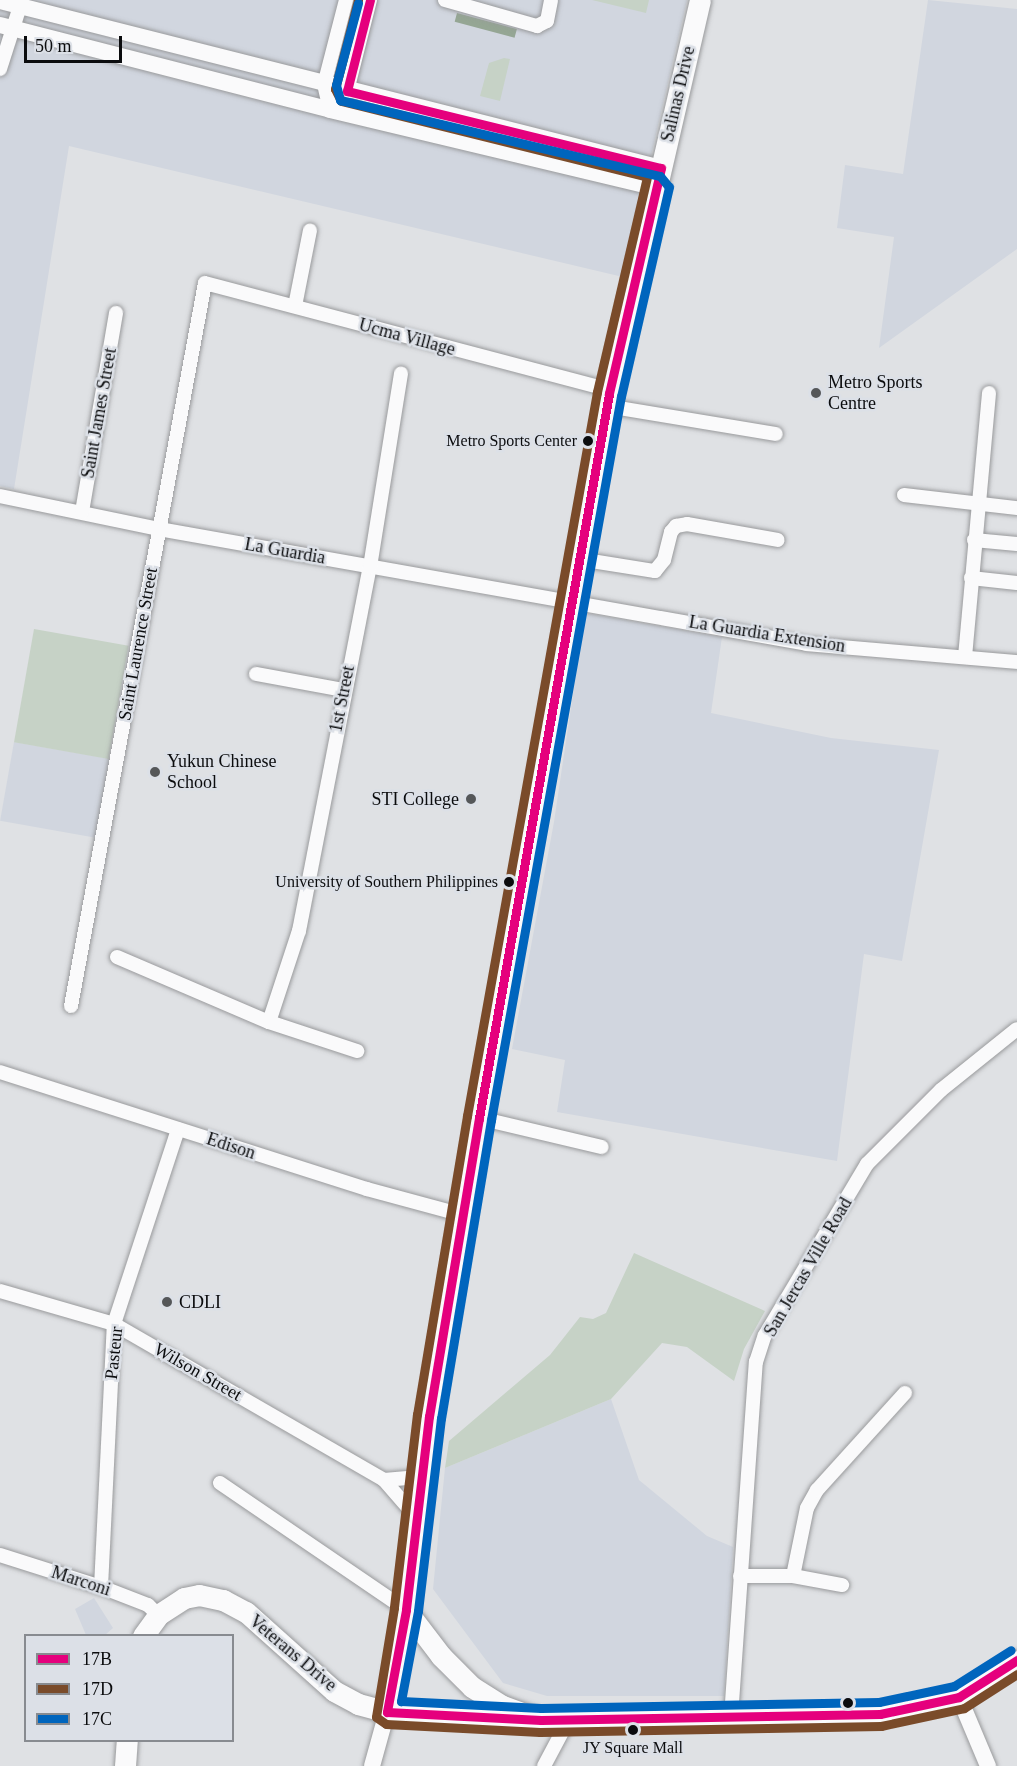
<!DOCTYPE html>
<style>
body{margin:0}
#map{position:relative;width:1017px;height:1766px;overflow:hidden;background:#dfe1e4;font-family:Georgia,serif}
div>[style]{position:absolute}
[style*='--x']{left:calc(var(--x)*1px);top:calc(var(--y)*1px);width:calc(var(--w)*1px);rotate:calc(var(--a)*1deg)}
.built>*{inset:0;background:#d1d6df;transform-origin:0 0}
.green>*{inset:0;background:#c6d2c6;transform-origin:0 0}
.water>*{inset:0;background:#95a694;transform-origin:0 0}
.roads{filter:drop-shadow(0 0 2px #999a9c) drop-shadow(0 0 2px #999a9c)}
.minor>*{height:14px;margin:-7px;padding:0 7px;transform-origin:7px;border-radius:7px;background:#fafafb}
.tertiary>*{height:16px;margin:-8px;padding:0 8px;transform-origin:8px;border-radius:8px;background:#fafafb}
.secondary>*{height:18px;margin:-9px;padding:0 9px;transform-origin:9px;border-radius:9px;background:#fafafb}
.primary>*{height:21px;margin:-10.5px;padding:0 10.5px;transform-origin:10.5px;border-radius:10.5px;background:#fafafb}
.bus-1>*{height:9px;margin:-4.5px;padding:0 4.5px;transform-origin:4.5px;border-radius:4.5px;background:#e5007d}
.bus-2>*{height:9px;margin:-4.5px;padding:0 4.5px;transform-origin:4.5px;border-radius:4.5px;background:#7a4b2a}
.bus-3>*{height:9px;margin:-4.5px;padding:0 4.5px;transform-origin:4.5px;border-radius:4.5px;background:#0065bd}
.dots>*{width:16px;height:16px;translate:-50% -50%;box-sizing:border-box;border:3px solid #dce0e7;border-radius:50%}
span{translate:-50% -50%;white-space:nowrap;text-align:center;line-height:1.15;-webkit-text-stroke:5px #dce0e7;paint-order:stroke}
.bus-label{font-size:16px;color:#0b0c0e}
.right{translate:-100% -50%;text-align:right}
.street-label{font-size:18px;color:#0b0c0e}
.poi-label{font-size:18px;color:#0b0c0e}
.left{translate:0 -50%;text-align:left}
.legend{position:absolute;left:24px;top:1634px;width:210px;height:108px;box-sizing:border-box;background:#dce0e7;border:2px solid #888b90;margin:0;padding:8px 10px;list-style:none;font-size:18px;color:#0b0c0e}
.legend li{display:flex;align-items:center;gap:12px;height:30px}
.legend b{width:30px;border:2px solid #888b90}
.scale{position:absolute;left:24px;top:36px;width:98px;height:27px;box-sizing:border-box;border:3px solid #0b0c0e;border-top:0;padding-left:8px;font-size:18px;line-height:21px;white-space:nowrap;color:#0b0c0e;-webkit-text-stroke:4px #dce0e7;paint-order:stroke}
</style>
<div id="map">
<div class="built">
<div style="clip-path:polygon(0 0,687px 0,623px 277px,69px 146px,14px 489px,0 486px)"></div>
<div style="clip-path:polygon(928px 0,1017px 9px,1017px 249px,879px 348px,894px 237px,837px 228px,845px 165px,903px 174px)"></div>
<div style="clip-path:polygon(585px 613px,722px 637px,711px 713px,831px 738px,939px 750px,902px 961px,864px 954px,837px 1161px,557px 1112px,565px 1060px,512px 1049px,554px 822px)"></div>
<div style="left:14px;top:742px;width:97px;height:80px;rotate:10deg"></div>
<div style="clip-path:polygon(611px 1399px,639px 1480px,707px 1536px,733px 1547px,724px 1696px,547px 1696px,503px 1683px,433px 1589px,445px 1468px)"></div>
<div style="clip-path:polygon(94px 1598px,113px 1628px,105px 1635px,86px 1635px,75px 1609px)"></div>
</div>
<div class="green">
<div style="clip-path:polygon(592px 0,649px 0,646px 13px)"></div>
<div style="clip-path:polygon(504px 58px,510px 59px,500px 101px,480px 96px,489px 63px)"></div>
<div style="left:34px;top:629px;width:96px;height:115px;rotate:10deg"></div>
<div style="clip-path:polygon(634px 1253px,765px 1311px,744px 1349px,734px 1381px,687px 1347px,662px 1343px,611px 1399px,445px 1468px,449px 1441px,550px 1355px,580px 1317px,593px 1319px,606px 1313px)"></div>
</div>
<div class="water">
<div style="left:457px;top:13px;width:62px;height:9px;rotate:15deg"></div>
</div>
<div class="roads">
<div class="minor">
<div style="--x:445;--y:0;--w:96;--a:15.8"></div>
<div style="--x:537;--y:26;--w:11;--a:-27"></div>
<div style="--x:547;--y:21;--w:21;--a:-79"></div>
<div style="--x:0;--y:69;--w:72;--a:-72.3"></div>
<div style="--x:330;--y:110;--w:25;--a:-48"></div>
<div style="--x:347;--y:91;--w:94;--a:-75.8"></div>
<div style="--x:330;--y:110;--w:26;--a:-103"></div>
<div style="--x:324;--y:85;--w:88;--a:-75.5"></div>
<div style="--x:295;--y:306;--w:77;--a:-78.8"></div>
<div style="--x:607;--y:406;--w:171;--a:9.4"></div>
<div style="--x:904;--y:495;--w:114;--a:6.6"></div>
<div style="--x:0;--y:496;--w:162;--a:11.7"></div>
<div style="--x:159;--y:529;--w:658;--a:10.06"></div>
<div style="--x:807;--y:644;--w:211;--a:4.9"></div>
<div style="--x:82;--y:512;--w:202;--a:-80.3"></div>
<div style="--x:974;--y:540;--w:43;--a:5.3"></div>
<div style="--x:579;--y:559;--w:77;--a:9"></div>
<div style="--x:655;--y:571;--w:14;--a:-51"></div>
<div style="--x:664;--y:560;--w:29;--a:-76"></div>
<div style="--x:671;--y:532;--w:8;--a:-50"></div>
<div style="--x:676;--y:526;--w:11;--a:-10"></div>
<div style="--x:687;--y:524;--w:92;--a:10"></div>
<div style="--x:971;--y:578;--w:46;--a:6.2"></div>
<div style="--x:965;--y:657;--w:265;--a:-84.8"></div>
<div style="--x:256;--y:674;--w:88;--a:10.4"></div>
<div style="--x:117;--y:957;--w:165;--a:23.2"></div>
<div style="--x:269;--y:1022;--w:93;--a:18.2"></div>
<div style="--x:71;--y:1006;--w:735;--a:-79.5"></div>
<div style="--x:205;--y:283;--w:419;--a:14.8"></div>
<div style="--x:269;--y:1022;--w:96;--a:-71.8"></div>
<div style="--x:299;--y:931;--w:371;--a:-79"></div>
<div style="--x:370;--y:567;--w:196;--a:-80.9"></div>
<div style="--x:0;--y:1072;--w:385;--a:17.7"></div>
<div style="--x:367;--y:1189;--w:99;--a:15.2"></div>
<div style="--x:479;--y:1118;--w:126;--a:13.3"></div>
<div style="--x:0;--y:1291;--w:119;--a:16.1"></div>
<div style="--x:114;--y:1324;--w:312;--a:30"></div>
<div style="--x:384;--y:1480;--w:50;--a:49"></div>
<div style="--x:384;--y:1480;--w:38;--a:-5"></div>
<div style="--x:220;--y:1483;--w:225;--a:34.3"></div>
<div style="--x:0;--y:1555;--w:109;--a:17.6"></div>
<div style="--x:104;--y:1588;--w:47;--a:21.1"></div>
<div style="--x:148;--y:1605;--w:14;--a:45"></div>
<div style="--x:740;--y:1576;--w:53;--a:0"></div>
<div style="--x:793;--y:1576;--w:50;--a:10.4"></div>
<div style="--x:793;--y:1576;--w:69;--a:-78.4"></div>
<div style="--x:807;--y:1508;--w:21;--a:-61"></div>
<div style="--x:817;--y:1490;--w:131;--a:-47.8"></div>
<div style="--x:101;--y:1587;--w:263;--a:-87.2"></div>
<div style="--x:114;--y:1324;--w:205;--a:-71.8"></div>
<div style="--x:731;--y:1717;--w:356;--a:-86"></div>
<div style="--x:756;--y:1362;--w:28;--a:-72"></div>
<div style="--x:765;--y:1335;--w:199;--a:-59.2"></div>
<div style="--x:867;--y:1164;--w:105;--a:-45"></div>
<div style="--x:941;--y:1090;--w:97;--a:-38.8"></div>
<div style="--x:544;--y:1766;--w:53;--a:-62"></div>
</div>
<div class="tertiary">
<div style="--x:0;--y:1;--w:682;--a:14.18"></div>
<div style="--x:0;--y:25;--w:341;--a:14.4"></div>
<div style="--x:330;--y:110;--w:336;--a:13.4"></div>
<div style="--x:959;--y:1697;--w:75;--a:67.2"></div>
<div style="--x:372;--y:1766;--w:56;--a:-74.5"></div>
</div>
<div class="secondary">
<div style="--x:387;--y:1712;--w:154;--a:3"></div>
<div style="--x:541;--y:1720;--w:339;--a:-1"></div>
<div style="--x:880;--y:1714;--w:81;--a:-12.1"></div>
<div style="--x:959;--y:1697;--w:69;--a:-32.5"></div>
</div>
<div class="primary">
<div style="--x:406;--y:1610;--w:58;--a:52.7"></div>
<div style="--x:441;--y:1656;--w:44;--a:45"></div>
<div style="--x:472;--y:1687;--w:36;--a:32"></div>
<div style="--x:503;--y:1706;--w:40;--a:20.2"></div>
<div style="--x:143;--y:1636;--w:26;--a:-54"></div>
<div style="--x:158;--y:1615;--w:31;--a:-33"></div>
<div style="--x:184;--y:1598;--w:15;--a:-11"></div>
<div style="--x:199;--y:1595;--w:25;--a:12"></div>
<div style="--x:223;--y:1600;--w:26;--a:28"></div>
<div style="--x:246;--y:1612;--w:118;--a:41.9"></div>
<div style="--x:334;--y:1691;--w:27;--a:28"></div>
<div style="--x:358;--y:1704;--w:30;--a:15"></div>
<div style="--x:387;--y:1712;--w:104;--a:-79.4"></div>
<div style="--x:406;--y:1610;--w:195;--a:-83.2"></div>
<div style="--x:429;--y:1416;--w:302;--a:-80.5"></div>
<div style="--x:479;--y:1118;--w:527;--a:-79.95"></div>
<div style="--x:571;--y:599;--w:208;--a:-79.5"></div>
<div style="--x:609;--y:394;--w:404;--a:-77"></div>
<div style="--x:125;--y:1766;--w:26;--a:-86"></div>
</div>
</div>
<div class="bus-1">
<div style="--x:370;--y:0;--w:94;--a:104.2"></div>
<div style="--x:347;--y:91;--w:323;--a:13.8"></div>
<div style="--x:661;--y:168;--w:232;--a:103"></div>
<div style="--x:609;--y:394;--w:736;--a:100.18"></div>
<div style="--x:479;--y:1118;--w:302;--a:99.5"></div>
<div style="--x:429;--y:1416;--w:195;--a:96.8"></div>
<div style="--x:406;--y:1610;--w:104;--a:100.6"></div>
<div style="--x:387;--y:1712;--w:154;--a:3"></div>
<div style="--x:541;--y:1720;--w:339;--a:-1"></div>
<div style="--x:880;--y:1714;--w:81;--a:-12.1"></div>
<div style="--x:959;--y:1697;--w:69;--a:-32.5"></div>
</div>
<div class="bus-2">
<div style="--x:358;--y:0;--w:92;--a:104.5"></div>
<div style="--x:335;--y:89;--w:13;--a:63"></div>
<div style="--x:341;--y:101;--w:315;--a:13.9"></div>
<div style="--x:647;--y:177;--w:221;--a:103.1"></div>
<div style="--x:597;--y:392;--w:736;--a:100.18"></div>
<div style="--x:467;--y:1116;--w:302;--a:99.5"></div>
<div style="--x:417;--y:1414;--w:195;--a:96.8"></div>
<div style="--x:394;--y:1608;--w:110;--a:99.4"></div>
<div style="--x:376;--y:1717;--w:12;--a:35"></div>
<div style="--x:386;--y:1724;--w:154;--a:3"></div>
<div style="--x:540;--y:1732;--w:341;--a:-1"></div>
<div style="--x:881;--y:1726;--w:85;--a:-12.2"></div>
<div style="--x:964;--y:1708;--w:63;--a:-32.7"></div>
</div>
<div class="bus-3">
<div style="--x:358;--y:3;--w:85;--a:105"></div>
<div style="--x:336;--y:85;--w:16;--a:75"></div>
<div style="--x:340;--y:100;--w:329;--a:13.4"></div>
<div style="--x:660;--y:176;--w:14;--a:51"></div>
<div style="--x:669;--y:187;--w:214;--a:102.9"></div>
<div style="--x:621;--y:396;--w:736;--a:100.18"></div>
<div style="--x:491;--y:1120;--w:302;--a:99.5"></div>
<div style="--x:441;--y:1418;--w:194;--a:96.8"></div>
<div style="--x:418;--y:1611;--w:92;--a:100.7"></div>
<div style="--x:401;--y:1701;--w:140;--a:2.9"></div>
<div style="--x:541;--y:1708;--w:338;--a:-1"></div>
<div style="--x:879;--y:1702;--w:77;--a:-12"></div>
<div style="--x:954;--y:1686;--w:67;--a:-32.3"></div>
</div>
<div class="dots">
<div style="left:816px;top:393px;background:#555759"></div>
<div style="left:588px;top:441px;background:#0b0c0e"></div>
<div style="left:155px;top:772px;background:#555759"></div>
<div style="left:471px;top:799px;background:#555759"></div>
<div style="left:509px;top:882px;background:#0b0c0e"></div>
<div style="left:167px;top:1302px;background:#555759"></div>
<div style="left:848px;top:1703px;background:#0b0c0e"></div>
<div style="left:633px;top:1730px;background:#0b0c0e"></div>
</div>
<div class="bus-label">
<span class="right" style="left:577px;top:441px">Metro Sports Center</span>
<span class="right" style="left:498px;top:882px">University of Southern Philippines</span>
<span style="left:633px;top:1748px">JY Square Mall</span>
</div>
<div class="street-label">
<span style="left:678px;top:94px;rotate:-77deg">Salinas Drive</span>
<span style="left:407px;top:337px;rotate:15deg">Ucma Village</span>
<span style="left:99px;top:413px;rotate:-80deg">Saint James Street</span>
<span style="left:285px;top:551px;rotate:10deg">La Guardia</span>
<span style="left:767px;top:634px;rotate:9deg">La Guardia Extension</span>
<span style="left:138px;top:644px;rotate:-80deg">Saint Laurence Street</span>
<span style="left:342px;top:699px;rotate:-79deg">1st Street</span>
<span style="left:231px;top:1146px;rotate:18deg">Edison</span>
<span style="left:808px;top:1267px;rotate:-60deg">San Jercas Ville Road</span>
<span style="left:114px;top:1353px;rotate:-84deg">Pasteur</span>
<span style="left:198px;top:1372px;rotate:30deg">Wilson Street</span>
<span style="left:81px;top:1581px;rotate:18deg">Marconi</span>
<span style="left:293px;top:1653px;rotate:40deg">Veterans Drive</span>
</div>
<div class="poi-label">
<span class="left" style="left:828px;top:393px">Metro Sports<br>Centre</span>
<span class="left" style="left:167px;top:772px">Yukun Chinese<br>School</span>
<span class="right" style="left:459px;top:799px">STI College</span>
<span class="left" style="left:179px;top:1302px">CDLI</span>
</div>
<ul class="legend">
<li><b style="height:8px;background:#e5007d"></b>17B</li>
<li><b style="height:8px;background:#7a4b2a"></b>17D</li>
<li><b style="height:8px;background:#0065bd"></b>17C</li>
</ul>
<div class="scale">50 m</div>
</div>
